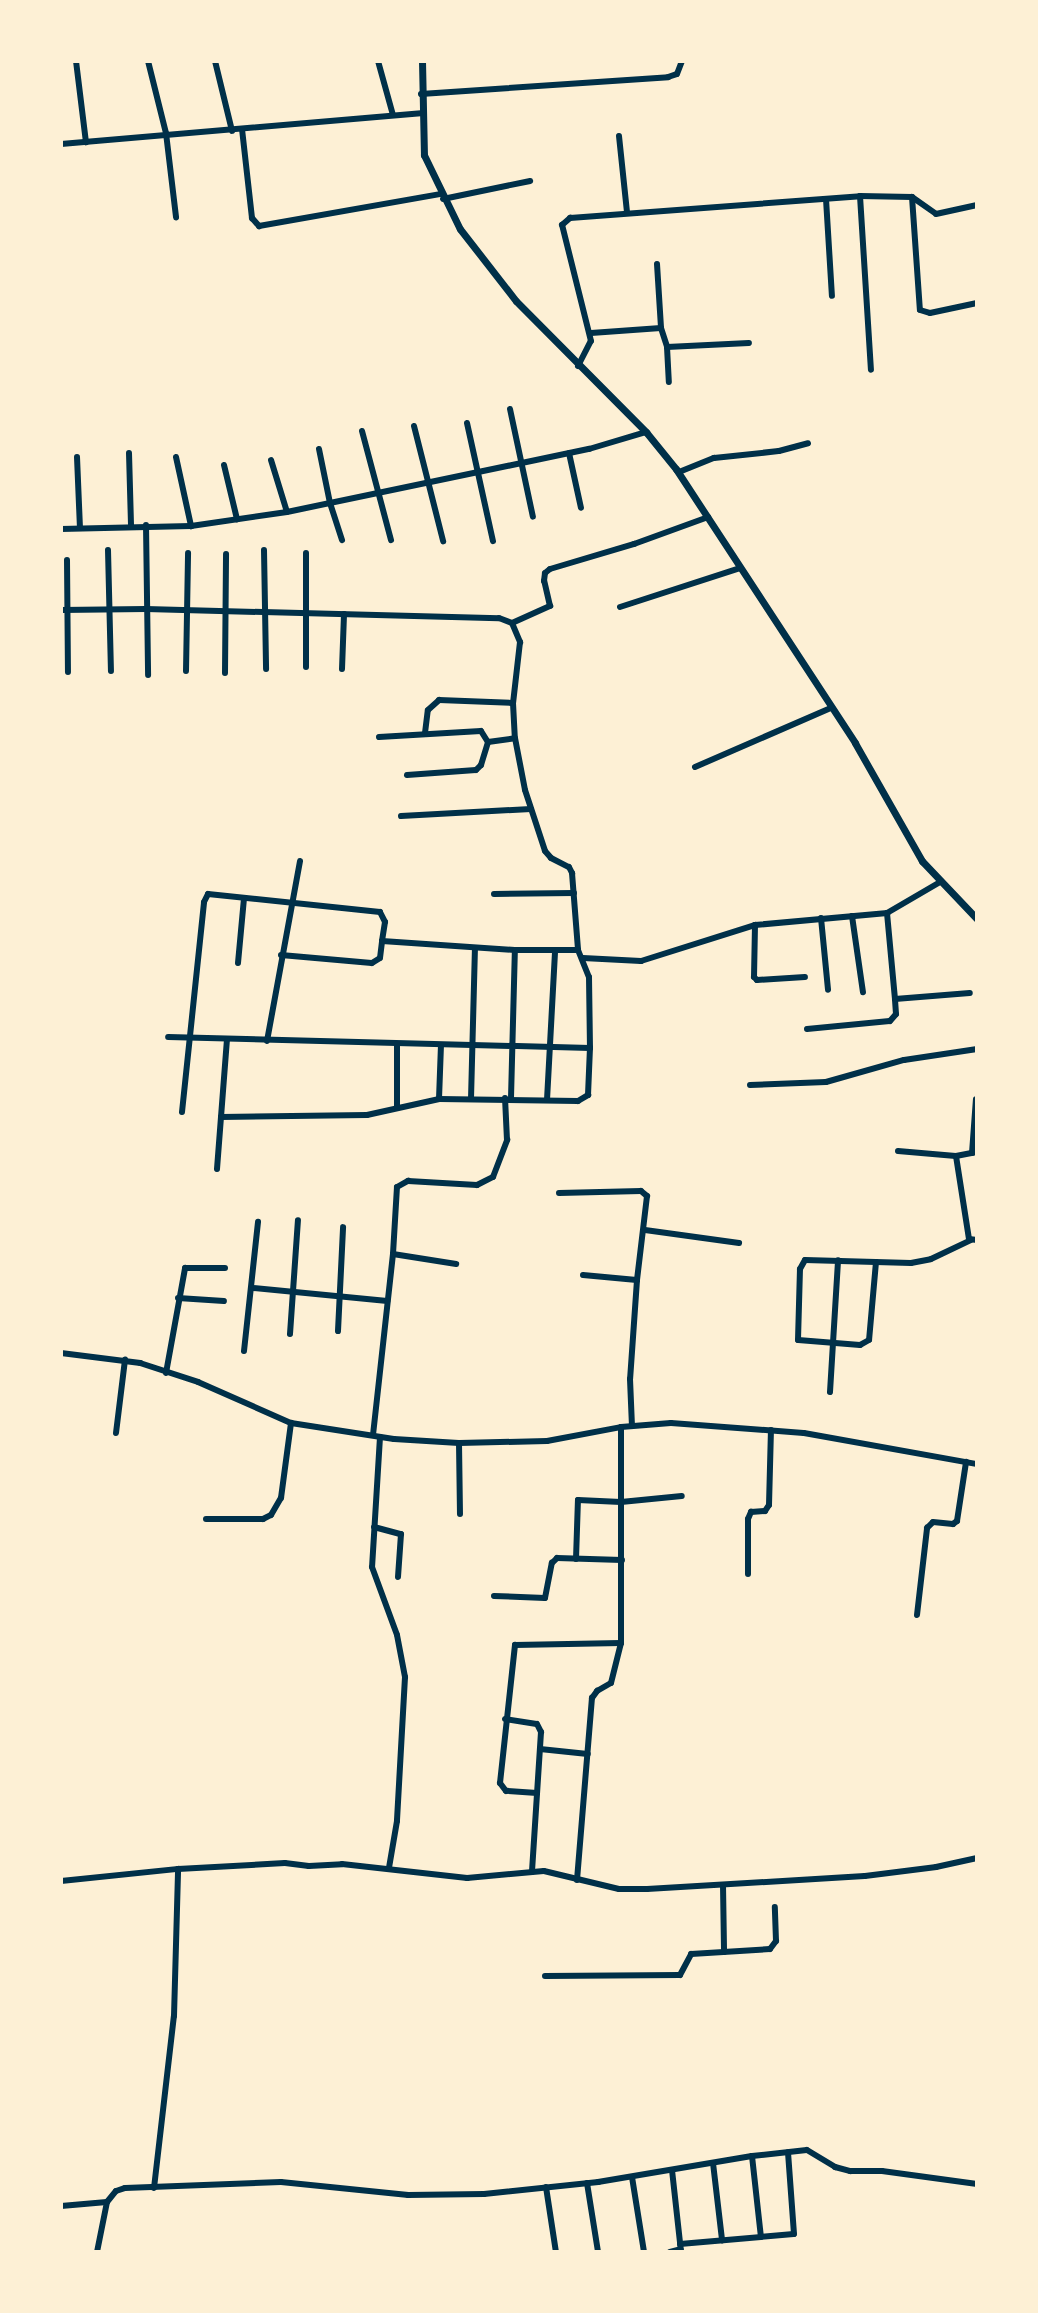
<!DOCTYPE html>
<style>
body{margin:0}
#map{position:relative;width:1038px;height:2313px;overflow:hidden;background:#fdf0d5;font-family:Arial,sans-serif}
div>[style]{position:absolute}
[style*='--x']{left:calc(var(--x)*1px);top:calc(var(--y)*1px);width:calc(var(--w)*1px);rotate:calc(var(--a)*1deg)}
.minor>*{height:6px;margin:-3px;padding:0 3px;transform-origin:3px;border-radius:3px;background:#003049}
.tertiary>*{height:7px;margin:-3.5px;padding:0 3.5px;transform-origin:3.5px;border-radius:3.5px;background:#003049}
span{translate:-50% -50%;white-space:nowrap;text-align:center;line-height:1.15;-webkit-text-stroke:5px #fdf0d5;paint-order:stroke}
.frame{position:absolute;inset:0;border:63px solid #fdf0d5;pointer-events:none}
</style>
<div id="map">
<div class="minor">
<div style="--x:76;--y:61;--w:82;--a:83"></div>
<div style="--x:148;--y:61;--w:74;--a:76"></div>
<div style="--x:166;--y:133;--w:85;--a:83.2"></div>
<div style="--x:215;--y:61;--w:72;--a:76.3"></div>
<div style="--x:378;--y:61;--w:56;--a:74.5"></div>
<div style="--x:421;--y:94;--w:248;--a:-3.9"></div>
<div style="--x:668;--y:77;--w:9;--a:-18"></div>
<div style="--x:677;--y:74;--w:14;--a:-69"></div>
<div style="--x:242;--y:129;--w:90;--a:83.6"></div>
<div style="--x:252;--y:218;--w:11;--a:49"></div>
<div style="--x:259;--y:226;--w:185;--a:-10"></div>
<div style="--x:619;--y:136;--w:76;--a:84"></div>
<div style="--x:61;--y:144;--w:361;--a:-4.9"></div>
<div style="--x:860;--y:196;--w:174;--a:86.4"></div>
<div style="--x:912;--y:197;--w:113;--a:86"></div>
<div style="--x:920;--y:310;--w:10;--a:17"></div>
<div style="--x:930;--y:313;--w:48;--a:-12"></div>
<div style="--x:443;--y:199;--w:89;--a:-11.7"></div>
<div style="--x:826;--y:199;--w:97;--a:86.5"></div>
<div style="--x:657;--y:264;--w:64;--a:86.4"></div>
<div style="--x:591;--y:333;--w:70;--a:-4.1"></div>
<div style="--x:661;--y:328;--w:20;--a:72"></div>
<div style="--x:667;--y:347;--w:82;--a:-2.8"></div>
<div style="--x:667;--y:347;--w:35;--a:87"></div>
<div style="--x:578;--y:366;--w:28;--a:-63"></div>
<div style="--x:591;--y:341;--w:120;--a:-104"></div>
<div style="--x:562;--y:225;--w:11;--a:-41"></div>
<div style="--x:570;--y:218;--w:291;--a:-4.3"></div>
<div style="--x:860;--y:196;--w:52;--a:1.1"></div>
<div style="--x:912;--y:197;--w:29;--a:35"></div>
<div style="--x:936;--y:214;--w:42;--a:-12.4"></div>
<div style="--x:510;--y:409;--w:110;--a:78"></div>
<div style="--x:467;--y:423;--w:121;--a:77.6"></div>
<div style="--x:414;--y:426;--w:119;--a:75.8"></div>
<div style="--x:362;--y:431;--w:113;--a:75.1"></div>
<div style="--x:319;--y:449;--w:55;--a:78.5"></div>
<div style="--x:330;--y:503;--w:39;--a:72"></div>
<div style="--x:129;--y:453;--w:73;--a:88.4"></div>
<div style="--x:569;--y:453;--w:56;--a:77.7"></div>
<div style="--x:77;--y:457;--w:71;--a:87.6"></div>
<div style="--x:176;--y:457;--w:71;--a:77.7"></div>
<div style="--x:271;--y:460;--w:54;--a:72.9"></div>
<div style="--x:224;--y:465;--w:56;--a:76.5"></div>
<div style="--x:679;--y:472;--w:38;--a:-22"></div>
<div style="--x:714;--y:458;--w:65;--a:-6.1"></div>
<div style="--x:779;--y:451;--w:30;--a:-15"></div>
<div style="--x:146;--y:525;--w:150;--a:89.2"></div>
<div style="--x:61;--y:529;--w:130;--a:-1.3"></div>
<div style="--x:191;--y:526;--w:97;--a:-8.3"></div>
<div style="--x:287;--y:512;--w:309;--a:-11.8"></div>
<div style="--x:589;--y:449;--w:59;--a:-16.6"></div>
<div style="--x:108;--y:550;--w:121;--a:88.6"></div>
<div style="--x:264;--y:550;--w:119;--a:89"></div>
<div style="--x:306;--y:553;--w:114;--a:90"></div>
<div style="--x:67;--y:560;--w:112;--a:89.5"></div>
<div style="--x:620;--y:607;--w:126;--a:-18"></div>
<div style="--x:61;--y:610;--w:85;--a:-0.7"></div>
<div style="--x:146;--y:609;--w:353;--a:1.5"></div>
<div style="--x:499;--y:618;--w:14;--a:21"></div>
<div style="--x:512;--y:623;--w:21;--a:67"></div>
<div style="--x:520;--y:642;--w:61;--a:96.5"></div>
<div style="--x:513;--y:703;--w:35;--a:87"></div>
<div style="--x:515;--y:738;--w:53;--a:79.1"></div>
<div style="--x:525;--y:790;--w:64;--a:71.8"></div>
<div style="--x:545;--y:851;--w:9;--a:49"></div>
<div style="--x:551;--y:858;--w:20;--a:27"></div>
<div style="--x:569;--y:867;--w:7;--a:63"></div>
<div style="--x:572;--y:873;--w:77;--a:85.5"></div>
<div style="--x:578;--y:950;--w:29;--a:68"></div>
<div style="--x:589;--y:977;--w:71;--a:89.2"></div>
<div style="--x:590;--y:1048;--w:422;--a:-178.5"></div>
<div style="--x:512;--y:623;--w:42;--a:-24.1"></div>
<div style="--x:550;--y:606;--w:26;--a:-103"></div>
<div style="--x:544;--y:581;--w:8;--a:-83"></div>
<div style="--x:545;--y:573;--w:6;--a:-39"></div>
<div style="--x:550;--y:569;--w:88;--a:-16.6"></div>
<div style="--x:634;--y:544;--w:79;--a:-20"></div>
<div style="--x:342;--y:669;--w:55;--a:-87.9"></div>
<div style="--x:186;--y:671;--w:118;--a:-89"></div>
<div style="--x:225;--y:673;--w:119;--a:-89.5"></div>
<div style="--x:425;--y:733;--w:23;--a:-83"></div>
<div style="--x:428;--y:710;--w:15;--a:-42"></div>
<div style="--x:439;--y:700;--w:74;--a:2.3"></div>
<div style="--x:379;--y:737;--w:102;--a:-3.4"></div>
<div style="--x:481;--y:731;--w:13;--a:58"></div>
<div style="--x:695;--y:767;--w:148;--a:-23.5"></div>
<div style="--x:407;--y:775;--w:69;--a:-4.1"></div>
<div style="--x:476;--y:770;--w:7;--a:-45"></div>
<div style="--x:481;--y:765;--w:24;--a:-73"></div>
<div style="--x:488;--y:742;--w:27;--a:-8"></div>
<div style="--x:401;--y:816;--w:130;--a:-3.1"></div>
<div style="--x:494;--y:894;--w:80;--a:-0.7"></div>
<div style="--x:887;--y:913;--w:86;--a:84.7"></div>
<div style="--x:895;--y:999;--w:75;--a:-4.6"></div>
<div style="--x:852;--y:916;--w:77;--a:81.8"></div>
<div style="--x:821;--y:918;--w:72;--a:84.4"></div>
<div style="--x:755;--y:925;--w:52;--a:91.1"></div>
<div style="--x:754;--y:977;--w:4;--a:45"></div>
<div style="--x:757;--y:980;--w:48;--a:-3.6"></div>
<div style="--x:281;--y:955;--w:91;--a:5"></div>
<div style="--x:372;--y:963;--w:9;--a:-32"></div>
<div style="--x:380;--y:958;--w:17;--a:-83"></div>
<div style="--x:583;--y:958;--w:58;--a:3"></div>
<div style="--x:641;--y:961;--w:120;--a:-17.5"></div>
<div style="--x:755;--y:925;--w:133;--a:-5.2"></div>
<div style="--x:887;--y:913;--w:61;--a:-30.3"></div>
<div style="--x:238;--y:963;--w:65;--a:-84.7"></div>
<div style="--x:807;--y:1029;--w:83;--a:-5.5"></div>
<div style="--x:890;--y:1021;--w:9;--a:-49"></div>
<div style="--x:896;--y:1014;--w:15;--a:-94"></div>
<div style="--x:267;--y:1041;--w:183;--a:-79.6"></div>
<div style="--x:397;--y:1044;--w:64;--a:90"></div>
<div style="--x:750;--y:1085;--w:76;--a:-2.3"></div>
<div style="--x:826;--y:1082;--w:81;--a:-15.8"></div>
<div style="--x:904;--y:1060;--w:74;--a:-8.6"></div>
<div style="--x:511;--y:1098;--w:148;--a:-88.5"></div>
<div style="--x:439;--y:1099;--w:54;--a:-87.9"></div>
<div style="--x:471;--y:1099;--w:151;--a:-88.5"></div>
<div style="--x:547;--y:1100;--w:150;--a:-86.9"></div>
<div style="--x:182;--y:1112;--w:211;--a:-84"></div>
<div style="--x:204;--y:902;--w:9;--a:-63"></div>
<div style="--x:208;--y:894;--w:173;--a:6"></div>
<div style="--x:380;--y:912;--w:11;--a:63"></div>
<div style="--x:385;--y:922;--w:19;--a:99"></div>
<div style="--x:382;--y:941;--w:133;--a:3.9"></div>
<div style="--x:515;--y:950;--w:63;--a:0"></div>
<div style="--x:221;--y:1117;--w:146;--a:-0.8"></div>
<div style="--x:367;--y:1115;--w:74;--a:-12.5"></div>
<div style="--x:439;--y:1099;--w:139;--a:0.8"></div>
<div style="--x:578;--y:1101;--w:12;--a:-31"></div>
<div style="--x:588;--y:1095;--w:47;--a:-87.6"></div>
<div style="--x:898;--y:1151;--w:58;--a:4.9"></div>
<div style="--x:956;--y:1156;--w:21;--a:-11"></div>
<div style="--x:972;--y:1153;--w:54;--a:-85.8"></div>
<div style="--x:956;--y:1156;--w:84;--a:81.1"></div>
<div style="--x:969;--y:1239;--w:8;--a:7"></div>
<div style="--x:217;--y:1169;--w:129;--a:-85.6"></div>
<div style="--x:559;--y:1193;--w:82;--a:-1.4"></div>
<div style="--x:641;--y:1191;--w:8;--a:40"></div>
<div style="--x:647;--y:1196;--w:85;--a:96.8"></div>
<div style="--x:637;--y:1280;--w:99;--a:94"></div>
<div style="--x:630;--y:1379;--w:47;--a:87.6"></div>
<div style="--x:645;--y:1230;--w:95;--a:7.9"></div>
<div style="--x:393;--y:1254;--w:64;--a:9"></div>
<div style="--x:876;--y:1262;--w:78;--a:95.1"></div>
<div style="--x:869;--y:1340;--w:10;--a:151"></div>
<div style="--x:860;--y:1345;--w:62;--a:-175.4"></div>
<div style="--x:798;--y:1340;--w:71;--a:-88.4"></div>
<div style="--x:800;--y:1269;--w:10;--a:-61"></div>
<div style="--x:805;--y:1260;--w:106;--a:1.6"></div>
<div style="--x:911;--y:1263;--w:20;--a:-11"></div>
<div style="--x:931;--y:1259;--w:44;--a:-25.4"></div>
<div style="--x:583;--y:1275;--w:54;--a:5.3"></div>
<div style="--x:253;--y:1288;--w:135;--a:5.5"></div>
<div style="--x:178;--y:1298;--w:46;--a:3.7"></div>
<div style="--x:338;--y:1331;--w:104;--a:-87.2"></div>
<div style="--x:290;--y:1334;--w:114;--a:-86"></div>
<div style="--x:244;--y:1351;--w:130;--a:-83.8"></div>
<div style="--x:61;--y:1353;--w:80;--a:7.2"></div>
<div style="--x:140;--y:1363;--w:61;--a:18.1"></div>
<div style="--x:198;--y:1382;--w:102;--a:23.8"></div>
<div style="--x:291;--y:1423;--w:104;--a:8.8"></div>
<div style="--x:394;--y:1439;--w:65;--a:3.5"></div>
<div style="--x:459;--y:1443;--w:88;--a:-1.3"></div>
<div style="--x:547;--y:1441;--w:75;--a:-10.7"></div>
<div style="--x:621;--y:1427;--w:50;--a:-4.6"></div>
<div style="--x:671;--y:1423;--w:133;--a:4.3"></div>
<div style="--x:804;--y:1433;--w:176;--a:10.2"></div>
<div style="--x:166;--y:1373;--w:107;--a:-79.7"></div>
<div style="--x:185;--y:1268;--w:40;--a:0"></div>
<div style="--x:830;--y:1392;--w:132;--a:-86.5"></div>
<div style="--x:116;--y:1433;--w:74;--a:-83"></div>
<div style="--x:373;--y:1435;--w:182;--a:-83.7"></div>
<div style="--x:393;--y:1254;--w:67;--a:-86.6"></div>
<div style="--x:397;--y:1187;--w:13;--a:-29"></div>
<div style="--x:408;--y:1181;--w:69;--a:3.3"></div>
<div style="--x:477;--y:1185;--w:18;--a:-27"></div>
<div style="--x:493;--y:1177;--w:40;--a:-69"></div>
<div style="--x:507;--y:1140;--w:42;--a:-92.7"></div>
<div style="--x:380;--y:1437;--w:130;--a:93.5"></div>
<div style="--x:372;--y:1567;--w:72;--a:69.8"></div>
<div style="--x:397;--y:1635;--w:43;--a:79.2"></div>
<div style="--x:405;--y:1677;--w:144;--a:93.2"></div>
<div style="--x:397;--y:1821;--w:48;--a:99.7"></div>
<div style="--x:459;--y:1443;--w:71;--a:89.2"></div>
<div style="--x:206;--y:1519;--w:57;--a:0"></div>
<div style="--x:263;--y:1519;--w:9;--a:-27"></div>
<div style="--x:271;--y:1515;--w:20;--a:-60"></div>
<div style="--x:281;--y:1498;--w:76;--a:-82.4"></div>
<div style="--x:374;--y:1527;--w:28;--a:15"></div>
<div style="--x:401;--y:1534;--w:43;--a:94"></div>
<div style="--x:576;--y:1559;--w:59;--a:-88.1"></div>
<div style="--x:578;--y:1500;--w:43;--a:2.7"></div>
<div style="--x:621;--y:1502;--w:61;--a:-5.6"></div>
<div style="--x:748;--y:1574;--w:55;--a:-90"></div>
<div style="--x:748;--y:1519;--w:8;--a:-67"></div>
<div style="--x:751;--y:1512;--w:14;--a:-4"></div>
<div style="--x:765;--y:1511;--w:7;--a:-56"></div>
<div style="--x:769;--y:1505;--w:75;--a:-88.5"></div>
<div style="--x:494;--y:1596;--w:51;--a:2.2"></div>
<div style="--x:545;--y:1598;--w:36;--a:-79"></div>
<div style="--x:552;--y:1563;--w:7;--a:-45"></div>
<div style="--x:557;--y:1558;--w:65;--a:1.8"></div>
<div style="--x:917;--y:1615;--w:88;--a:-83.4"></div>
<div style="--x:927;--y:1528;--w:8;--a:-45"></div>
<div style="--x:933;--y:1522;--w:20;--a:6"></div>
<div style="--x:953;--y:1524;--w:5;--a:-37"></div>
<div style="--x:957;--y:1521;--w:60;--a:-81.3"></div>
<div style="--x:505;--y:1719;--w:32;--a:9"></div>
<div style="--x:537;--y:1724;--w:9;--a:63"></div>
<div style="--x:541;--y:1732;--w:140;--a:93.7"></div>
<div style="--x:540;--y:1749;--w:48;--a:5.9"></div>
<div style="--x:537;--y:1793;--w:31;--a:-176"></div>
<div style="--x:506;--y:1791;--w:10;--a:-127"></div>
<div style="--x:500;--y:1783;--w:139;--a:-83.8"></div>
<div style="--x:515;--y:1645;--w:106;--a:-1.1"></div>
<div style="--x:577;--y:1880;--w:183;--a:-85.3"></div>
<div style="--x:592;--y:1698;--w:9;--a:-54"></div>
<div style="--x:597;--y:1691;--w:16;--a:-30"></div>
<div style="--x:611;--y:1683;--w:41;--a:-76"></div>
<div style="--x:621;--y:1643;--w:216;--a:-90"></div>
<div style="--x:61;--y:1881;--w:118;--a:-5.9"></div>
<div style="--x:178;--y:1869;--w:107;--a:-3.2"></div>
<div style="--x:285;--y:1863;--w:24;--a:7"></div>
<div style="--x:309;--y:1866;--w:33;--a:-3"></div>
<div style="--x:342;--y:1864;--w:126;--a:6.4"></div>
<div style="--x:467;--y:1878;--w:77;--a:-5.2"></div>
<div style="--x:544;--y:1871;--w:77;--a:13.5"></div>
<div style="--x:619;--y:1889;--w:28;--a:0"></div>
<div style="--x:647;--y:1889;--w:218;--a:-3.4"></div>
<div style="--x:865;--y:1876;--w:72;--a:-7.2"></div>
<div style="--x:936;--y:1867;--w:42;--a:-12.4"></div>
<div style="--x:723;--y:1885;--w:67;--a:89.1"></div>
<div style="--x:545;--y:1976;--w:135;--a:-0.4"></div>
<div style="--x:680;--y:1975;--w:24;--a:-62"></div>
<div style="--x:691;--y:1954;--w:79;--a:-3.6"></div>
<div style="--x:770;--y:1949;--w:10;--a:-53"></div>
<div style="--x:776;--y:1941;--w:34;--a:-92"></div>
<div style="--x:752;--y:2156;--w:81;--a:83.7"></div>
<div style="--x:713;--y:2163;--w:78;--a:83.3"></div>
<div style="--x:672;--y:2170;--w:82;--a:83.7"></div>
<div style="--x:632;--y:2177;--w:76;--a:80.9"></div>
<div style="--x:587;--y:2183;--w:70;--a:80.9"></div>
<div style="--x:546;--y:2187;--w:66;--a:81.3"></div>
<div style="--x:154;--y:2188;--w:173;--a:-83.4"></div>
<div style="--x:174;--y:2016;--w:147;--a:-88.4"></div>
<div style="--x:61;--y:2206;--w:46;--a:-5"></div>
<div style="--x:680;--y:2244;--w:114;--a:-5"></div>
<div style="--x:794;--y:2234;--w:82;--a:-94.2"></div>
<div style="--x:97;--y:2252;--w:51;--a:-78.7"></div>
<div style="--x:107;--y:2202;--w:14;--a:-51"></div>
<div style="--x:116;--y:2191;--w:9;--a:-18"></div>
<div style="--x:125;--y:2188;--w:156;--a:-2.2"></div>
<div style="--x:281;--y:2182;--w:128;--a:5.8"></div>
<div style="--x:408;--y:2195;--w:76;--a:-0.8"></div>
<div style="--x:484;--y:2194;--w:115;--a:-6"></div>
<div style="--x:598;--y:2182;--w:156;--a:-9.6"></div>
<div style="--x:752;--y:2156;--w:55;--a:-6.2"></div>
<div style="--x:807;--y:2150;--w:33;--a:31"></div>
<div style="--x:835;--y:2167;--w:16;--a:15"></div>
<div style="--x:850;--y:2171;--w:32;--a:0"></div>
<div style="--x:882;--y:2171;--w:96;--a:7.8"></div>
<div style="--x:670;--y:2252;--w:11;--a:-15"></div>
</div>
<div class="tertiary">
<div style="--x:422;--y:61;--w:94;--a:88.8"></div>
<div style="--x:424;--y:155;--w:82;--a:64.1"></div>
<div style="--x:460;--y:229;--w:91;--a:52.1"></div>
<div style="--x:516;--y:301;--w:185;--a:45.2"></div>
<div style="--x:646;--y:432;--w:48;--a:51"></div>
<div style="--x:676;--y:469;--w:327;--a:56.8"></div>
<div style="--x:855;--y:743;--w:136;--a:60.4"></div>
<div style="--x:922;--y:861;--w:80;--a:46.5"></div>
</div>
<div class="frame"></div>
</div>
